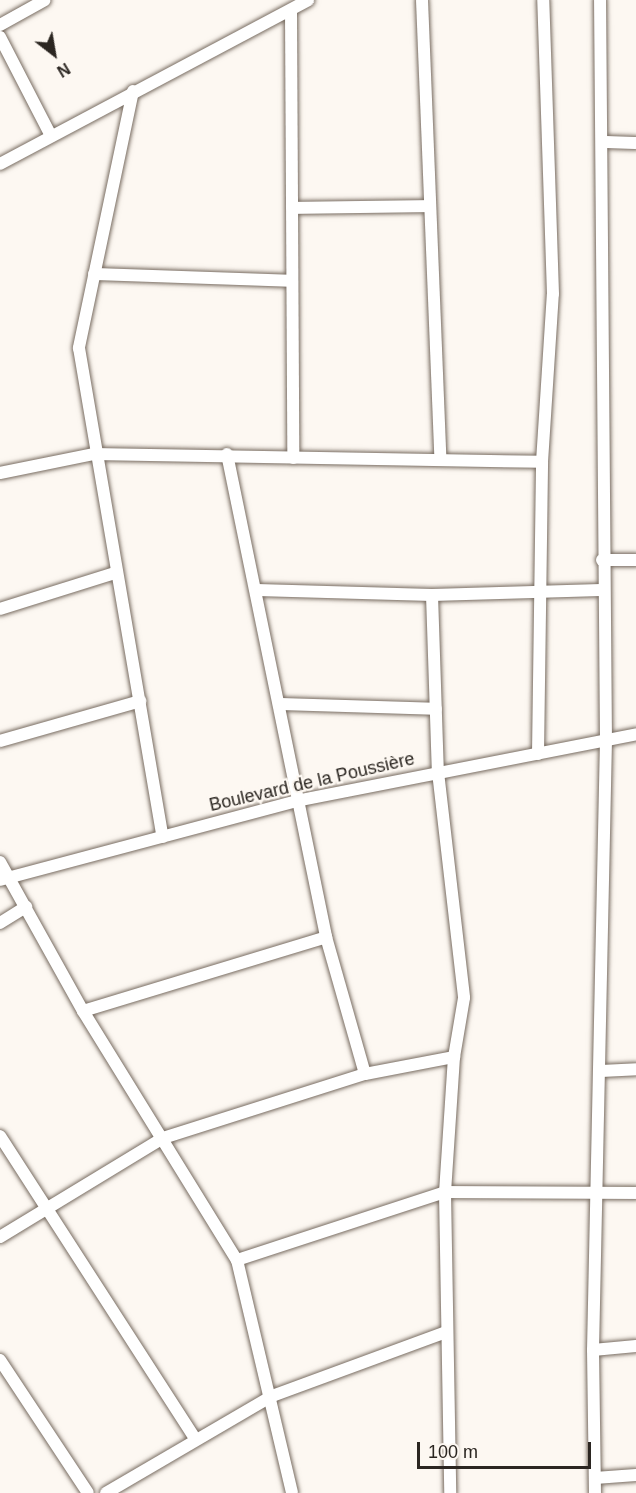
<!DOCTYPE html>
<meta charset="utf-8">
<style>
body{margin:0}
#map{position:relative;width:636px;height:1493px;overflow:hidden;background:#fdf8f2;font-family:Helvetica,sans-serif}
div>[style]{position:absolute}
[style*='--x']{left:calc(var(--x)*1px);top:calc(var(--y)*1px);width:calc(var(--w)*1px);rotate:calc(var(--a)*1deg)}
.roads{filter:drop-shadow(0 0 2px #786c61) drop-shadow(0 0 2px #786c61)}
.minor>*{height:12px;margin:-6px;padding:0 6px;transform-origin:6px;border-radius:6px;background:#fff}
span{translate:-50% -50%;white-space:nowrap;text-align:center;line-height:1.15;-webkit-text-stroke:4.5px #fdf8f2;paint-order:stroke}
.street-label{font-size:18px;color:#2b2621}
.north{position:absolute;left:24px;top:24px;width:60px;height:60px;-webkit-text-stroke:4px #fdf8f2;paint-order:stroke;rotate:149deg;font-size:16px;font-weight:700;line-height:24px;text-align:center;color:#2b2621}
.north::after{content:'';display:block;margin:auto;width:21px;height:27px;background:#2b2621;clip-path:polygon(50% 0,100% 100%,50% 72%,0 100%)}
.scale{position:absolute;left:417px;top:1442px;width:174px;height:27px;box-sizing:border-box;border:3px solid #2b2621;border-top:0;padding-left:8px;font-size:18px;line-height:21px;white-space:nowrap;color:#2b2621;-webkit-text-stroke:4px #fdf8f2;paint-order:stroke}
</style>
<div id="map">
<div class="roads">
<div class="minor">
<div style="--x:422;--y:0;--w:457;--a:87.7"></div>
<div style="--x:291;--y:11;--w:447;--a:89.7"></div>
<div style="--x:0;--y:25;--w:51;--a:-29.1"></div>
<div style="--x:0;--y:37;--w:111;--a:62.7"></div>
<div style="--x:133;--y:91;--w:263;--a:101.9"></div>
<div style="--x:79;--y:348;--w:496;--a:80.3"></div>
<div style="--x:605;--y:142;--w:31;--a:2"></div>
<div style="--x:0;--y:164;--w:349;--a:-28"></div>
<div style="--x:292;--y:208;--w:137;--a:-0.8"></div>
<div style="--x:94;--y:274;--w:197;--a:2"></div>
<div style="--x:227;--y:454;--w:493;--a:78.4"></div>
<div style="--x:326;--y:937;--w:142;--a:74.1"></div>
<div style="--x:0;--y:473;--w:95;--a:-11.5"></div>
<div style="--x:93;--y:454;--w:449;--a:1"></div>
<div style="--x:602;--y:560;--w:34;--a:0"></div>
<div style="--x:257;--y:590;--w:175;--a:1.6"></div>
<div style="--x:432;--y:595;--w:169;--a:-1.7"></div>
<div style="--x:432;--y:595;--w:177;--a:88.1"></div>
<div style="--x:438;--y:772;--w:227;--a:83.4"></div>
<div style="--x:464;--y:998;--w:60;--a:99.6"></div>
<div style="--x:454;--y:1057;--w:135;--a:93.8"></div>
<div style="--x:445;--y:1192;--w:301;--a:89"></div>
<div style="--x:0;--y:609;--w:121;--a:-17.4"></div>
<div style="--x:279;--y:704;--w:157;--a:1.8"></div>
<div style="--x:0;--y:741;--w:146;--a:-15.9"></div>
<div style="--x:538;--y:754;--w:292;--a:-89.2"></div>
<div style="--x:542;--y:462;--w:168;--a:-86.3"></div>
<div style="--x:553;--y:294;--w:294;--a:-91.9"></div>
<div style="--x:0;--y:862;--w:171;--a:60.9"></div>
<div style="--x:83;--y:1011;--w:293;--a:58.3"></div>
<div style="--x:237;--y:1260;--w:239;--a:76.7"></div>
<div style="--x:0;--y:880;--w:306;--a:-14.9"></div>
<div style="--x:296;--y:801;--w:347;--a:-11.1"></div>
<div style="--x:0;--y:923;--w:31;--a:-32"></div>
<div style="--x:83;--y:1011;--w:254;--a:-16.9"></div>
<div style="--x:602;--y:1071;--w:34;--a:-3"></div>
<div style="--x:0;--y:1136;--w:360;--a:57.2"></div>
<div style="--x:0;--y:1237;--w:191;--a:-31.3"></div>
<div style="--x:163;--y:1138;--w:212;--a:-17.6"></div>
<div style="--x:365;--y:1074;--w:91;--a:-10.8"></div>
<div style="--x:237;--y:1260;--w:219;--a:-18.1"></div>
<div style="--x:445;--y:1192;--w:191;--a:0.3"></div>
<div style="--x:593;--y:1350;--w:43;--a:-5.3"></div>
<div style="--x:0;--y:1360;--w:159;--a:56.5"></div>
<div style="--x:595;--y:1478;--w:41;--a:-4.2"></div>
<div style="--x:106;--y:1493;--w:192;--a:-30.3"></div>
<div style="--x:272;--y:1396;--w:185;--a:-20.2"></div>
<div style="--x:595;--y:1493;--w:143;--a:-90.8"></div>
<div style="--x:593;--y:1350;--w:608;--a:-88.78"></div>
<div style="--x:606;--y:742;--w:742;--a:-90.46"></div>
</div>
</div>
<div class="street-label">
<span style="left:312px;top:782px;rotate:-13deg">Boulevard de la Poussière</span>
</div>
<div class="north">N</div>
<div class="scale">100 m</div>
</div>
